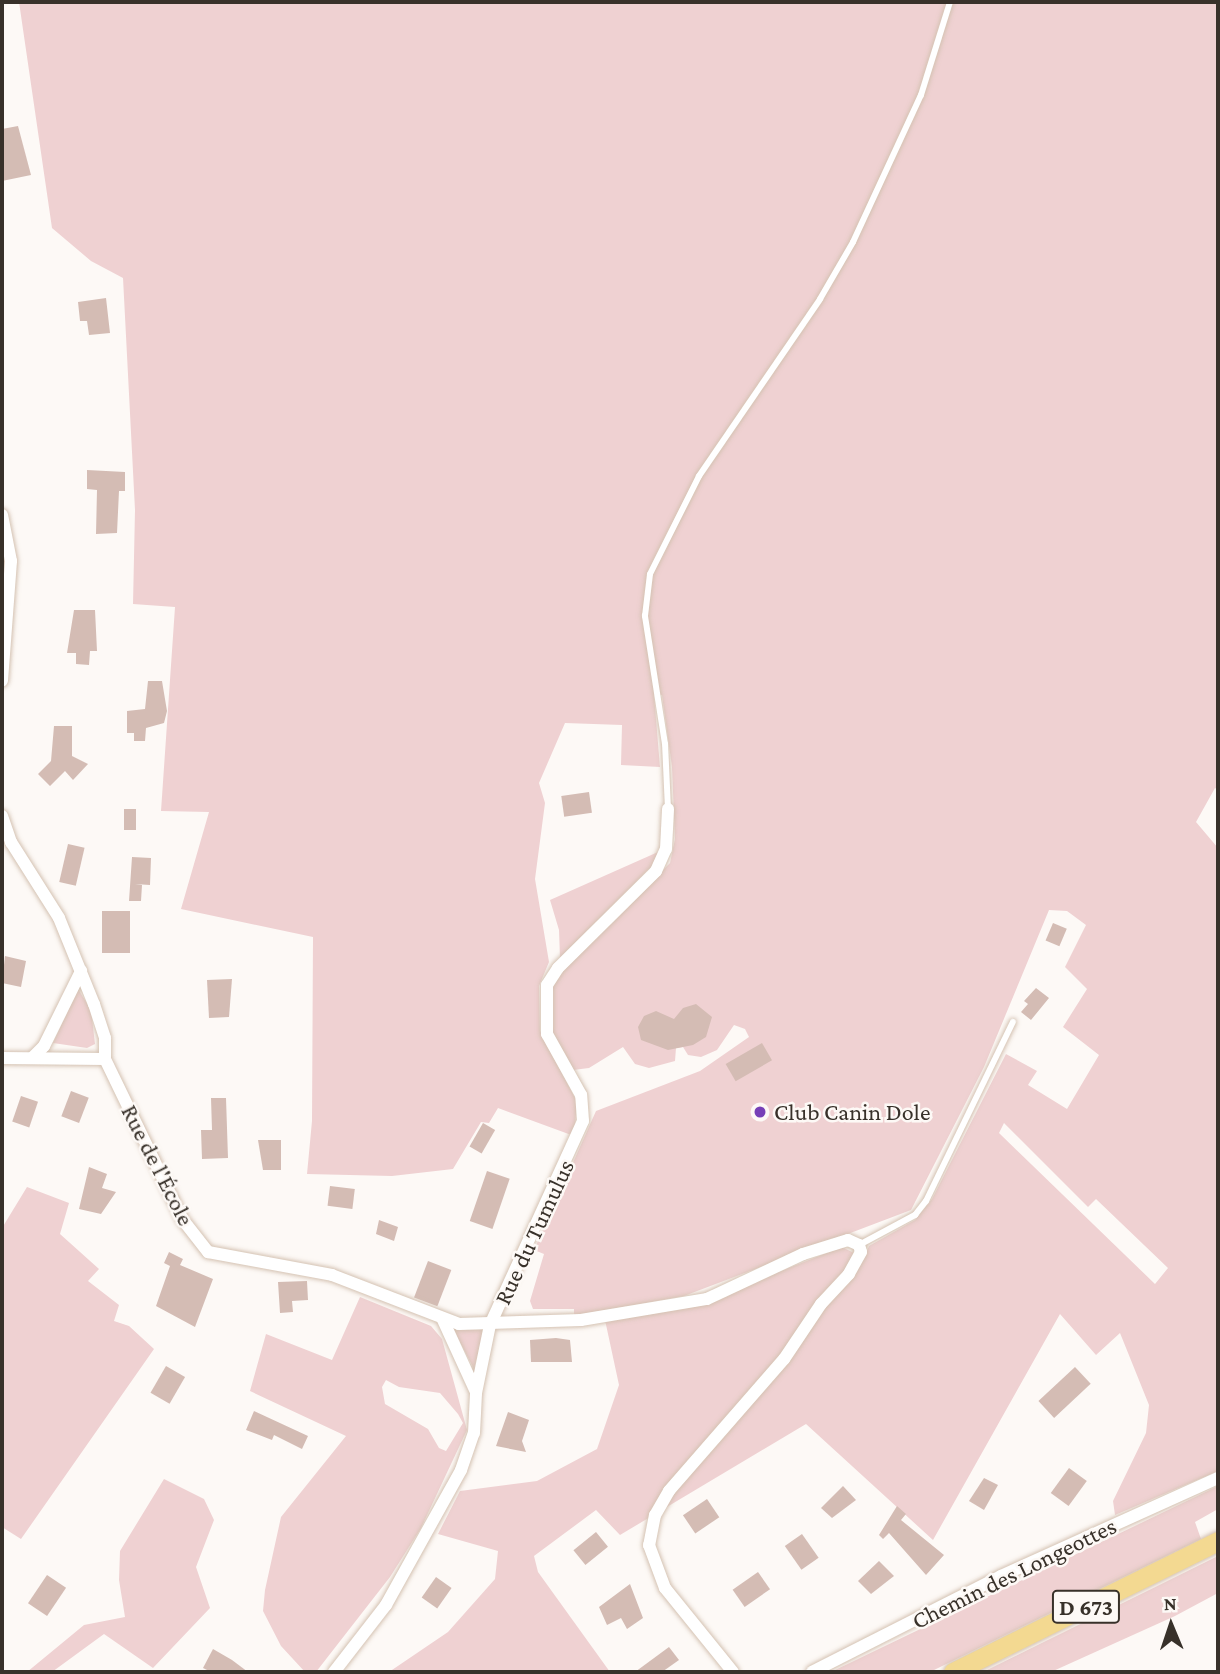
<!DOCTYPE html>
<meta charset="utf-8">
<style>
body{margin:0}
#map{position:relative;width:1220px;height:1674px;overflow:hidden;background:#fdf9f6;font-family:"Crimson Pro",serif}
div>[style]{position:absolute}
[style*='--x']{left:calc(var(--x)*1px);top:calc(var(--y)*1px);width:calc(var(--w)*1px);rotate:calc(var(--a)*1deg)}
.green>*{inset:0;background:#efd1d2}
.building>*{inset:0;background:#d4bcb4;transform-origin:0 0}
.roads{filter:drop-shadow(0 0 2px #d4c2b2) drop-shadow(0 0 2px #d4c2b2)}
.lane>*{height:6px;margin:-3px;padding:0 3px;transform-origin:3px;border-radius:3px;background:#fff}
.street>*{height:12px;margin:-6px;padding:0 6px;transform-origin:6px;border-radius:6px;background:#fff}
.primary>*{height:19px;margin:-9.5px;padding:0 9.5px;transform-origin:9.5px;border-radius:9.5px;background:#f3d991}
.dots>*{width:19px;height:19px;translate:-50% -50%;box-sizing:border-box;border:4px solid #fdf9f6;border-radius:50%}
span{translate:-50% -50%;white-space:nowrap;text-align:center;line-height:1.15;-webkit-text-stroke:5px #fdf9f6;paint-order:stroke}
.shield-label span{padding:2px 5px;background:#fdf9f6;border:2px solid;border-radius:5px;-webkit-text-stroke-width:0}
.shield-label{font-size:23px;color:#38312a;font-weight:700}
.poi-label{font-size:24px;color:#38312a}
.left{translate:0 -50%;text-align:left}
.street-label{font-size:24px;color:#38312a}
.frame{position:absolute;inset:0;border:4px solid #38312a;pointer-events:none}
.north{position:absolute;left:1136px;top:1590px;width:70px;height:70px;-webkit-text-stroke:5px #fdf9f6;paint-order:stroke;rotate:358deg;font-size:19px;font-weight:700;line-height:28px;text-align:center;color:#38312a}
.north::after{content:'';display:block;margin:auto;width:24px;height:32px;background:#38312a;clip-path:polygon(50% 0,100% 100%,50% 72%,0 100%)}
</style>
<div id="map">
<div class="green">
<div style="clip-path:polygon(evenodd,19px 2px,1218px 2px,1218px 790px,1215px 788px,1196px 822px,1218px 848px,1218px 1471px,1115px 1515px,1113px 1501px,1146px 1433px,1149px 1405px,1120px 1333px,1096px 1355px,1060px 1314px,933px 1540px,806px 1424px,620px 1535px,596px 1510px,534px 1556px,538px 1572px,610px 1672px,389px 1672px,448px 1632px,495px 1579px,498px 1551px,438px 1534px,460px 1491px,537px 1481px,597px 1449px,619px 1385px,605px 1320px,690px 1307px,842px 1247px,864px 1258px,869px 1246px,915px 1220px,932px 1199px,1006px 1054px,1037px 1071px,1028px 1085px,1067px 1109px,1099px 1055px,1063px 1027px,1087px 989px,1065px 967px,1086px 925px,1067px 911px,1049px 910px,984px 1067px,911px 1210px,684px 1296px,574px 1316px,574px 1309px,533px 1309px,530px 1301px,544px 1254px,534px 1250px,596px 1111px,700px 1071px,749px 1037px,745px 1029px,734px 1025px,717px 1050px,701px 1057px,688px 1055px,683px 1047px,676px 1048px,675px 1061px,649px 1068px,635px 1064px,623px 1047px,589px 1068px,573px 1070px,554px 1041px,549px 1000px,556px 978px,670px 863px,675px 839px,672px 767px,662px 695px,654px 695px,660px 767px,621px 765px,622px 725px,565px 723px,539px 783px,545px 803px,535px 879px,549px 962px,539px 986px,540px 1031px,577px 1102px,574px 1136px,498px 1108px,489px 1123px,481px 1122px,453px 1169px,392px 1176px,307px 1174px,312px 1121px,313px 937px,181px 909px,209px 812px,161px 811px,175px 607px,133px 604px,135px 510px,123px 278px,91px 261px,52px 228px,19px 2px,1004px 1123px,1088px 1207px,1096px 1199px,1168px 1268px,1155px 1284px,999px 1133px,1004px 1123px)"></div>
<div style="clip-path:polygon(658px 852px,652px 866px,560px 958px,559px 930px,550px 900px)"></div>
<div style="clip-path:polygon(78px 989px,91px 1010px,95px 1044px,87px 1048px,53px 1043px)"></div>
<div style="clip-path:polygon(27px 1187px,69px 1203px,60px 1234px,99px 1269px,88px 1281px,119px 1305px,114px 1321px,129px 1326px,154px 1349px,21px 1539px,2px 1527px,2px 1228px)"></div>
<div style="clip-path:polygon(evenodd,360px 1297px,431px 1326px,442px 1339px,467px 1430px,421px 1528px,390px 1577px,316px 1672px,305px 1672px,281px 1646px,263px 1611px,265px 1590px,281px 1517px,346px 1436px,250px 1391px,266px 1334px,332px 1360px,360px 1297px,386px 1380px,399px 1387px,440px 1393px,458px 1414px,463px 1423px,446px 1451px,439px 1448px,428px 1429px,385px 1404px,382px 1387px,386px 1380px)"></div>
<div style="clip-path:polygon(453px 1329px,484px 1330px,474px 1369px)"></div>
<div style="clip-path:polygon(164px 1479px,204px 1499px,214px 1520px,196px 1567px,210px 1608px,153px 1668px,104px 1634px,52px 1672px,27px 1672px,84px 1625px,125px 1617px,119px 1580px,120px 1551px)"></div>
<div style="clip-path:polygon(1218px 1486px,1218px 1509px,1195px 1522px,1201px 1539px,930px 1672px,831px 1672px)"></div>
<div style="clip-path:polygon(1218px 1556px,1218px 1593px,1175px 1616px,1051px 1672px,983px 1672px)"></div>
</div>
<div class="building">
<div style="clip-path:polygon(18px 126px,31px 175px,2px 181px,2px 129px)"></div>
<div style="clip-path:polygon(106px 298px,110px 333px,89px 335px,87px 321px,80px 321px,78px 302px)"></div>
<div style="clip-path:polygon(87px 470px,125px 472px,125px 491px,119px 491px,117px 533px,96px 534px,97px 490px,87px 489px)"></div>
<div style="clip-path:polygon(74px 610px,95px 610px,97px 651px,90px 651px,89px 665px,76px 664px,76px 653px,67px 653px)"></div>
<div style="clip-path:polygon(148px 681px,162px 681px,167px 711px,164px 723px,146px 728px,145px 741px,134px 741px,134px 733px,127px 733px,127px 711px,145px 709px)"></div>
<div style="clip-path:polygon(54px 726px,72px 726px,72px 756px,88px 764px,73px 780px,65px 771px,50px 786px,38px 774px,51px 761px)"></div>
<div style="left:589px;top:792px;width:21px;height:28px;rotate:82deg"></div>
<div style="left:124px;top:809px;width:12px;height:21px"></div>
<div style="left:68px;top:844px;width:17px;height:39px;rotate:13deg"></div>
<div style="clip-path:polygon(132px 857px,151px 858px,150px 885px,135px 884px,142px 885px,141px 901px,129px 901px)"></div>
<div style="left:130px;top:911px;width:42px;height:28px;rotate:90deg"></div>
<div style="left:1053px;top:923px;width:15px;height:19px;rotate:23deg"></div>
<div style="clip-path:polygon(5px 956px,26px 961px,21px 987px,2px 983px)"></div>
<div style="clip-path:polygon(232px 979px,229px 1017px,209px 1018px,207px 980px)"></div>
<div style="clip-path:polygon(1036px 988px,1049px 998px,1031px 1020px,1021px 1012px,1028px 1004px,1024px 1001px)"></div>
<div style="clip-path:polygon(696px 1004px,712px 1017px,706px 1037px,693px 1045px,668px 1050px,641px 1040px,638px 1027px,644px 1016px,656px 1011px,674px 1019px,683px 1008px)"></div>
<div style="left:762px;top:1043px;width:20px;height:42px;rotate:60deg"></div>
<div style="left:71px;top:1091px;width:19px;height:27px;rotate:21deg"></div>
<div style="left:21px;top:1096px;width:18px;height:27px;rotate:19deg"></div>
<div style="clip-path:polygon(211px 1098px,226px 1098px,228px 1158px,202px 1159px,201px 1130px,212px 1130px)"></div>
<div style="left:483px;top:1123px;width:14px;height:27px;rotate:30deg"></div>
<div style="clip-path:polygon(258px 1140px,281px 1140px,281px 1170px,263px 1170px)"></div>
<div style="clip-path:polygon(89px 1167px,107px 1174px,102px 1188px,116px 1192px,101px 1214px,79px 1209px)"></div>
<div style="left:487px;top:1171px;width:24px;height:53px;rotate:19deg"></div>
<div style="left:330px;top:1186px;width:25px;height:20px;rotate:7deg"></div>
<div style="clip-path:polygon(379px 1220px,398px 1227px,394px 1241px,376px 1234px)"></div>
<div style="clip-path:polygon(169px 1252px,183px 1259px,180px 1265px,213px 1279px,195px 1327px,156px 1306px,170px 1266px,164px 1263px)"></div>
<div style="left:428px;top:1261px;width:25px;height:39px;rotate:21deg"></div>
<div style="clip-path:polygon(307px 1281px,308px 1300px,292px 1301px,293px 1312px,280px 1313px,278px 1282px)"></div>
<div style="clip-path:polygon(556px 1338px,570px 1340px,572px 1362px,531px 1362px,530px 1340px)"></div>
<div style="left:166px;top:1366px;width:22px;height:31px;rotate:30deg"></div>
<div style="left:1075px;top:1367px;width:23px;height:50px;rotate:47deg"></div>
<div style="clip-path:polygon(254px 1411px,308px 1436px,302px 1449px,274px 1435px,272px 1440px,246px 1430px)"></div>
<div style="clip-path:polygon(508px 1412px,529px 1420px,522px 1441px,526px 1452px,496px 1446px)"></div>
<div style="left:1069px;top:1468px;width:22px;height:31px;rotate:36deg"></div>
<div style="clip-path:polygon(984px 1478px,998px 1485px,984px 1510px,969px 1501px)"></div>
<div style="clip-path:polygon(843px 1486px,856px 1500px,832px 1518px,821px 1508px)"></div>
<div style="left:707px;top:1499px;width:22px;height:29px;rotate:56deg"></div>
<div style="clip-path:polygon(897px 1506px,906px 1514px,901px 1520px,944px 1555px,926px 1575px,889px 1533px,883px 1539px,879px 1535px)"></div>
<div style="left:596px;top:1532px;width:19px;height:29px;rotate:51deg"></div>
<div style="left:802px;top:1534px;width:29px;height:21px;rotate:55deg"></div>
<div style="clip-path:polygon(879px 1561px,894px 1576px,871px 1594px,858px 1581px)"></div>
<div style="left:758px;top:1572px;width:21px;height:31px;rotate:55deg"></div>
<div style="left:47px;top:1575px;width:23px;height:34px;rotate:34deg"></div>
<div style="left:436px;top:1577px;width:19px;height:25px;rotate:35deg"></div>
<div style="clip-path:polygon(630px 1584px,643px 1618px,627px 1629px,621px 1618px,607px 1625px,599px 1607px)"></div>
<div style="clip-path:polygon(669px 1647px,679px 1660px,662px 1672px,635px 1672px)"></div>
<div style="clip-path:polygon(213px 1649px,232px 1660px,248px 1672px,211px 1672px,203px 1668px)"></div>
</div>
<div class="roads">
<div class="lane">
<div style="--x:668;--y:809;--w:65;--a:-92.6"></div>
<div style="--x:665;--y:744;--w:130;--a:-98.9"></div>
<div style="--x:645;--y:616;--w:42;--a:-83.2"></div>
<div style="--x:650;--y:574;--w:110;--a:-63.4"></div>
<div style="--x:699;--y:476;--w:214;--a:-55.6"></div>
<div style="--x:820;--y:299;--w:66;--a:-59.9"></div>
<div style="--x:853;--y:242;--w:162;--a:-65.2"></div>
<div style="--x:921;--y:95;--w:97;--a:-72.7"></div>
<div style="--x:859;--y:1245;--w:64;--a:-28.2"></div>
<div style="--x:915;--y:1215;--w:18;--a:-52"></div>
<div style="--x:926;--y:1201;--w:199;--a:-64.1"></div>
</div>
<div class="street">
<div style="--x:2;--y:515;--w:47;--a:78.9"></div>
<div style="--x:11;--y:561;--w:120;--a:94.3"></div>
<div style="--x:2;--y:816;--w:28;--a:71"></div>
<div style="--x:11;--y:842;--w:90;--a:57.7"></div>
<div style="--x:59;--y:918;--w:93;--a:67.9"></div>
<div style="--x:94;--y:1004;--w:36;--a:72"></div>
<div style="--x:105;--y:1038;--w:21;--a:90"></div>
<div style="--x:2;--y:1058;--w:103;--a:0.6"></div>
<div style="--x:105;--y:1059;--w:179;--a:64.2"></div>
<div style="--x:183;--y:1220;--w:41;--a:52"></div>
<div style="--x:208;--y:1252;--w:126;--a:10.5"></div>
<div style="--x:332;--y:1275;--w:136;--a:21.1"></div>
<div style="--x:459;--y:1324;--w:122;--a:-1.9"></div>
<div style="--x:581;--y:1320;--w:128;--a:-9.5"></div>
<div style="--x:707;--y:1299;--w:106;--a:-25.1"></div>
<div style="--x:803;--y:1254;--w:47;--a:-17.3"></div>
<div style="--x:848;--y:1240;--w:12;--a:24"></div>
<div style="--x:859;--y:1245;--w:7;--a:74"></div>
<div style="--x:861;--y:1252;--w:25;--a:119"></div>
<div style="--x:849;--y:1274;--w:41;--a:133"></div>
<div style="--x:821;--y:1304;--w:66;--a:123.9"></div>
<div style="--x:784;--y:1359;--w:175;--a:131.1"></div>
<div style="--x:669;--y:1491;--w:28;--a:120"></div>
<div style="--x:655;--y:1515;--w:31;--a:101"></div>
<div style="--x:649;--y:1545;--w:46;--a:69.6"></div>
<div style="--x:665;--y:1588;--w:108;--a:51"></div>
<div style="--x:32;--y:1058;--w:17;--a:-45"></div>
<div style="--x:44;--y:1046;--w:84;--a:-63.7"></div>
<div style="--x:443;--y:1320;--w:77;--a:65.4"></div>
<div style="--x:334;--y:1672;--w:85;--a:-52.2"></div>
<div style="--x:386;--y:1605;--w:154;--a:-60.9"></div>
<div style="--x:461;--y:1470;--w:39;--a:-71"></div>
<div style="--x:474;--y:1433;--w:40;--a:-87.1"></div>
<div style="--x:476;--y:1393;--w:69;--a:-78.4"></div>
<div style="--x:490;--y:1325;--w:224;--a:-65.5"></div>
<div style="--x:583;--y:1121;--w:26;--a:-94"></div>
<div style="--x:581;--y:1095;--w:70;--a:-119.1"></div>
<div style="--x:547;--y:1034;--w:49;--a:-90"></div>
<div style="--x:547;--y:985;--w:20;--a:-57"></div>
<div style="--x:558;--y:968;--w:138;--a:-44.7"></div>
<div style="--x:656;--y:871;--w:24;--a:-66"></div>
<div style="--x:666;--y:849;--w:40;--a:-87.1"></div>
<div style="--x:812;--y:1672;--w:212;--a:-26.9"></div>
<div style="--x:1001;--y:1576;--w:238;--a:-24.3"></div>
</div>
<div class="primary">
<div style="--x:953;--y:1672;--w:296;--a:-26.3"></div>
</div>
</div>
<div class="dots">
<div style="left:760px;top:1112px;background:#7640b7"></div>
</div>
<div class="shield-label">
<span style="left:1086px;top:1607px">D 673</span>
</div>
<div class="poi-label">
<span class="left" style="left:774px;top:1112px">Club Canin Dole</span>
</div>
<div class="street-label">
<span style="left:158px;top:1165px;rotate:63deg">Rue de l'École</span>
<span style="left:534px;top:1232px;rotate:-65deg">Rue du Tumulus</span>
<span style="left:1014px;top:1573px;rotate:-26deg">Chemin des Longeottes</span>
</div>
<div class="frame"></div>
<div class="north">N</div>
</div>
